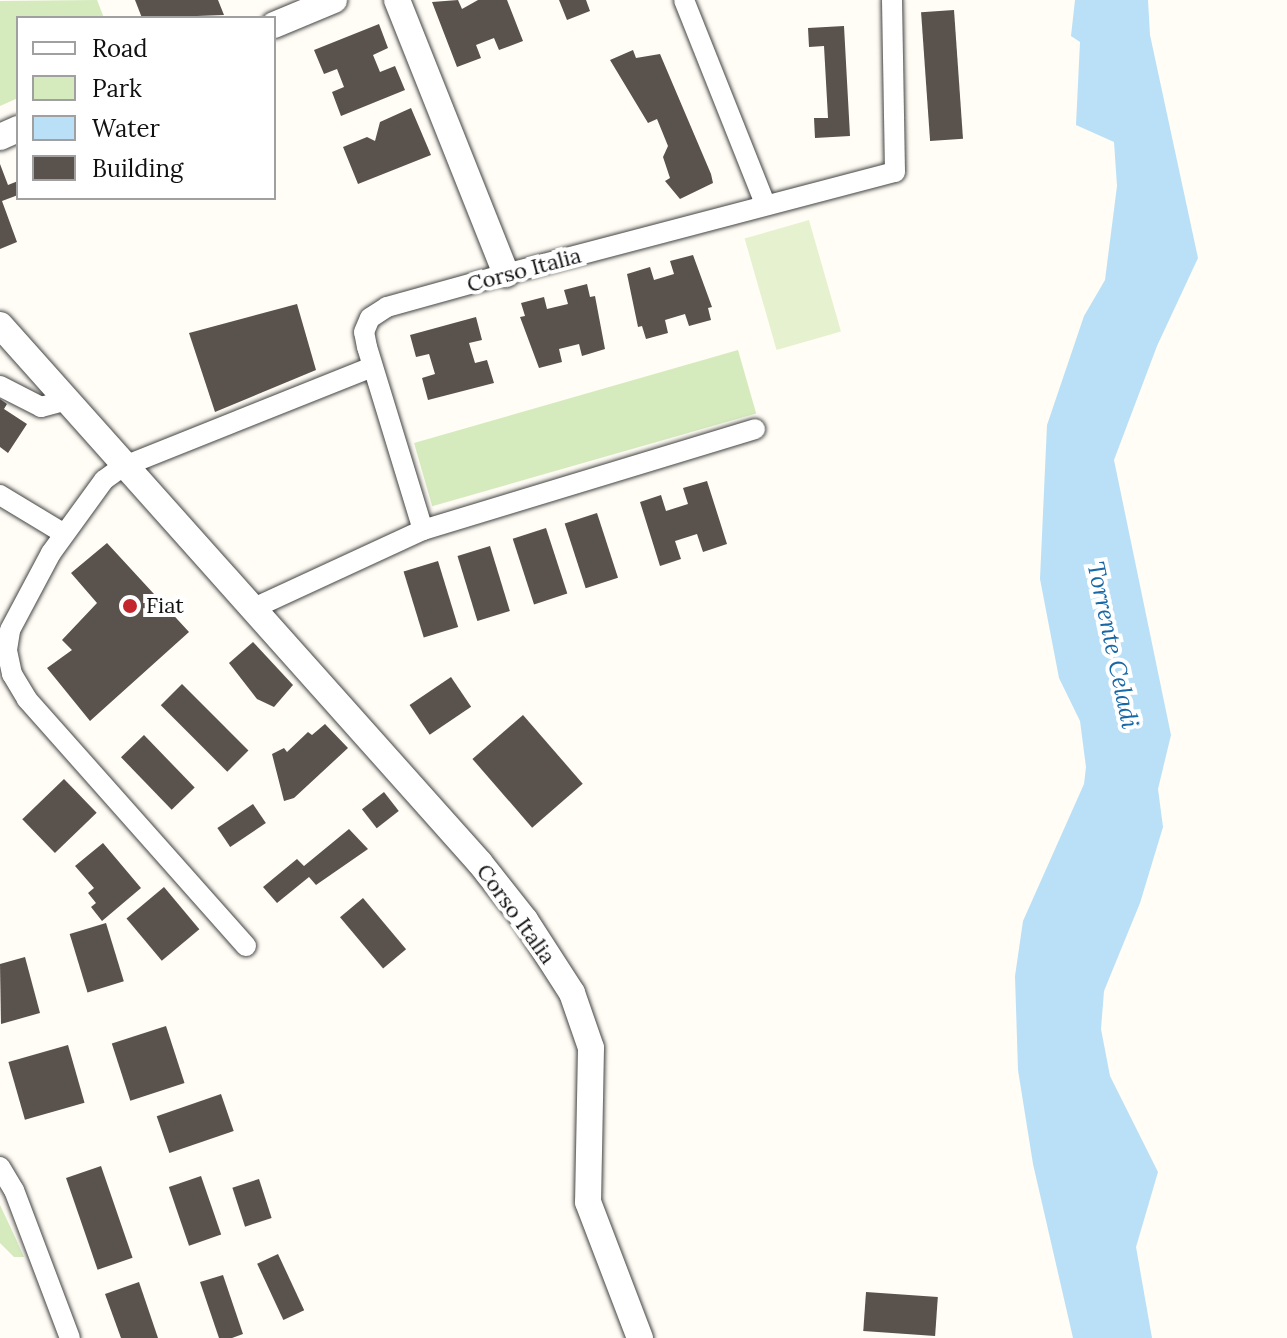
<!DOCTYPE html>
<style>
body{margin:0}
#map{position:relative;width:1287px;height:1338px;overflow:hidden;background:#fffdf5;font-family:Lora,serif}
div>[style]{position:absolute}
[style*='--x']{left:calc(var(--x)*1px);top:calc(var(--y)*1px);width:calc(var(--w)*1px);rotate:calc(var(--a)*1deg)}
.green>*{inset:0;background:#d5ebbd;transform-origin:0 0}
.pitch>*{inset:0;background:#e6f2cf;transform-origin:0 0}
.water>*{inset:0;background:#b9e0f7}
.building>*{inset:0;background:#5a524d;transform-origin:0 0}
.roads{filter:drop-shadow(0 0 2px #444) drop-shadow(0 0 2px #444)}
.minor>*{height:20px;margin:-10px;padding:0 10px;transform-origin:10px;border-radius:10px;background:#fff}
.tertiary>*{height:26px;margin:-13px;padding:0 13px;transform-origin:13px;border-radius:13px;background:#fff}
.dots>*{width:22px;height:22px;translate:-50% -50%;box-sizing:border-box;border:4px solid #fff;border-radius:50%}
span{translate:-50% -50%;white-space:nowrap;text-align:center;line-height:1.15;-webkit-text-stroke:8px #fff;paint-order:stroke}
.street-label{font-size:22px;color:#111}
.poi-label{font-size:22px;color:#111}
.left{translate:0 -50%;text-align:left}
.water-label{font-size:24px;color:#1768a6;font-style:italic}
.legend{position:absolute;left:16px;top:16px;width:260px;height:184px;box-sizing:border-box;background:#fff;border:2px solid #a0a0a0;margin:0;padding:10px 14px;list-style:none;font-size:24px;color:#111}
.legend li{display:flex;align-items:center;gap:16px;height:40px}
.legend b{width:40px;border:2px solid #a0a0a0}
</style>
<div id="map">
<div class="green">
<div style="clip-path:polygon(97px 0,104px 18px,18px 18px,18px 98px,0 106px,0 1px)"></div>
<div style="left:738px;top:350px;width:66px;height:337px;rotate:74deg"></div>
<div style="clip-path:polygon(0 1205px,15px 1237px,24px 1257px,14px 1257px,0 1243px)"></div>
</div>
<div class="pitch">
<div style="left:809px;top:220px;width:116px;height:67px;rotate:74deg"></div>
</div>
<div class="water">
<div style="clip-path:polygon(1075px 0,1148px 0,1150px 35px,1198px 258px,1157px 346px,1114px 460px,1171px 735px,1158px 789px,1163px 827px,1140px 903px,1104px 991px,1101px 1029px,1110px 1076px,1158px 1172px,1136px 1247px,1152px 1338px,1073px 1338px,1033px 1164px,1018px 1070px,1015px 976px,1023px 921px,1084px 784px,1086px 767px,1080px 721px,1059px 678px,1040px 579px,1047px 425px,1084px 316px,1105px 280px,1117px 186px,1114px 142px,1076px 125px,1080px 42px,1071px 36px)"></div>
</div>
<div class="building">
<div style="clip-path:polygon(135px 0,218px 0,224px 15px,142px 18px)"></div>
<div style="clip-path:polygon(458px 0,462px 9px,478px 0,507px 0,523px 41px,499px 50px,494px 38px,476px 45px,481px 58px,457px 67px,432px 2px)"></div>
<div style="clip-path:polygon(559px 0,586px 0,590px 11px,567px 20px)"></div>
<div style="left:954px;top:10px;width:129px;height:33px;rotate:86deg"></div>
<div style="clip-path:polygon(379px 24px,388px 48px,373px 55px,380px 72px,395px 66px,405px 90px,341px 116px,332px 92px,344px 87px,337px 69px,324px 74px,314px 50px)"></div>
<div style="clip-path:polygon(844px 26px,850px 136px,815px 138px,814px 118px,828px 118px,824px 46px,809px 47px,808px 28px)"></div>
<div style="clip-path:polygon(633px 50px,636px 58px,660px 54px,711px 174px,713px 183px,680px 199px,665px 181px,670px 178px,663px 157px,668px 146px,657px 119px,648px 123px,610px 60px)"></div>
<div style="clip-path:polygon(411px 108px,431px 155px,358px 184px,343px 147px,367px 137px,375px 141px,380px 122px)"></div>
<div style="clip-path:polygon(0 164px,8px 185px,18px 181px,18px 195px,2px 201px,17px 242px,0 249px)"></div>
<div style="clip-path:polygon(693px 255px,712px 307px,708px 308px,711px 320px,689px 326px,685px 314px,665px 320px,668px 333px,646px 339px,642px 326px,638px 327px,627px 274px,650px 267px,654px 280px,674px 274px,670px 261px)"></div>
<div style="clip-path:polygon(587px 284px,590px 297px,595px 296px,605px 349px,582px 356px,579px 344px,559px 349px,562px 362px,539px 368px,520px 317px,525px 316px,521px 303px,544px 297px,547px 309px,568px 304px,564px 290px)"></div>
<div style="clip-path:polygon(297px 304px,316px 370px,215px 412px,189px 333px)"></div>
<div style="clip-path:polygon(476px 317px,482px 340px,469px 343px,475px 363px,487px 360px,494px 383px,428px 400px,422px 378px,435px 374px,429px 354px,416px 357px,410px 335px)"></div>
<div style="clip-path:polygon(0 399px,7px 404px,4px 409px,27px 424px,8px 453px,0 447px)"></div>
<div style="clip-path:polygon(707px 481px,727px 544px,703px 552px,697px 534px,675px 541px,681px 559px,660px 566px,640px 502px,661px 495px,666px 511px,688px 504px,683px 488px)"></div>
<div style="left:597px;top:513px;width:68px;height:34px;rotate:72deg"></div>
<div style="left:546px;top:528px;width:69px;height:35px;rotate:72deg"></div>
<div style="clip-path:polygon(107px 543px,189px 632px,90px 721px,47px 668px,72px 650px,62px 640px,97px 603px,71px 573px)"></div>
<div style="left:490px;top:546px;width:68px;height:34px;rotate:73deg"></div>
<div style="left:438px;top:561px;width:69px;height:36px;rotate:73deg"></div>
<div style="clip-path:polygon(253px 642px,293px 685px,274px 707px,257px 699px,229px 663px)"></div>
<div style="left:451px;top:677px;width:36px;height:50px;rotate:56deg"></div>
<div style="left:182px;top:684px;width:94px;height:30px;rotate:45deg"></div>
<div style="left:523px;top:715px;width:91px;height:67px;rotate:49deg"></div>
<div style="clip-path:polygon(325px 724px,348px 748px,294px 798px,284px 801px,272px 754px,284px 748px,287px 752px,308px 732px,312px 735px)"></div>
<div style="left:144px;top:735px;width:73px;height:32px;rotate:46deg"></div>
<div style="left:64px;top:779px;width:47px;height:58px;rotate:46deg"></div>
<div style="left:384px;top:792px;width:24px;height:28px;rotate:52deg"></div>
<div style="left:253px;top:804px;width:23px;height:43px;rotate:56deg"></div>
<div style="clip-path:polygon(349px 829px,368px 849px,316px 885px,309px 877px,277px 903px,263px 887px,297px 859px,304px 866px)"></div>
<div style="clip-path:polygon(103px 843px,141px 888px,102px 921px,91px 907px,96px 903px,88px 893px,94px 888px,75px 866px)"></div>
<div style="left:164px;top:887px;width:55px;height:49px;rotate:50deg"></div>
<div style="left:363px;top:898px;width:67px;height:30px;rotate:50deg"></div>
<div style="left:106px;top:923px;width:61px;height:38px;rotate:73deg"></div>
<div style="clip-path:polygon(25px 957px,40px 1013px,1px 1024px,0 964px)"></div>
<div style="left:166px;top:1026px;width:60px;height:57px;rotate:72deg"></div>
<div style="left:68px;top:1045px;width:60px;height:62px;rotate:74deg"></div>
<div style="left:221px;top:1094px;width:39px;height:68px;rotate:71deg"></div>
<div style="left:101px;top:1166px;width:97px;height:37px;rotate:71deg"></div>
<div style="left:201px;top:1176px;width:62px;height:34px;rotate:71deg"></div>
<div style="left:259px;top:1179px;width:41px;height:28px;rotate:72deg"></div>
<div style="left:278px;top:1254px;width:62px;height:23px;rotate:65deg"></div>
<div style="clip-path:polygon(223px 1275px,243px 1334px,232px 1338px,219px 1338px,200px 1282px)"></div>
<div style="clip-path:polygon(139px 1282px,158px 1338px,121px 1338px,105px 1294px)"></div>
<div style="left:866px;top:1292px;width:72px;height:39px;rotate:4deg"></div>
</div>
<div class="roads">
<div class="minor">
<div style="--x:684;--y:0;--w:219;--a:68.3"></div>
<div style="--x:0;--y:386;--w:46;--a:27.1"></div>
<div style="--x:41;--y:407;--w:27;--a:-15"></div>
<div style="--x:0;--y:495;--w:74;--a:31.1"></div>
<div style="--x:423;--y:530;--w:191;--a:-107"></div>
<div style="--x:367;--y:347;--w:15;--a:-101"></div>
<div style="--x:364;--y:332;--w:15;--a:-67"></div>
<div style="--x:370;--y:318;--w:20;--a:-33"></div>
<div style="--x:387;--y:307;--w:123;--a:-15.5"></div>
<div style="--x:506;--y:274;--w:402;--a:-14.7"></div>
<div style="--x:895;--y:172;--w:172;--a:-91"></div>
<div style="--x:252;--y:609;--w:188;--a:-24.8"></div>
<div style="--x:423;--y:530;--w:347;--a:-16.9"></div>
<div style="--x:246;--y:946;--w:330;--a:-131.6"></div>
<div style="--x:27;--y:699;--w:29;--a:-121"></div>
<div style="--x:12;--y:674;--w:25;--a:-102"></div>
<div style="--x:7;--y:650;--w:20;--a:-81"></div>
<div style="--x:10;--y:630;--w:87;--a:-62"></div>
<div style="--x:51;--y:553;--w:90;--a:-54"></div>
<div style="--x:104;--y:480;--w:22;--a:-36"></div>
<div style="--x:122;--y:467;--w:269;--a:-21.8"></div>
<div style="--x:0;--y:1167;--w:27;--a:59"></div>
<div style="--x:14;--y:1190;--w:158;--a:69.3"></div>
</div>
<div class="tertiary">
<div style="--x:397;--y:0;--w:295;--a:68.3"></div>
<div style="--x:274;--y:25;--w:65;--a:-22.6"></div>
<div style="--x:0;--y:137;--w:20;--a:-24"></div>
<div style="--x:0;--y:325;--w:721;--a:48.26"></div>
<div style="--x:480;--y:863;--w:73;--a:51.7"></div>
<div style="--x:525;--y:920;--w:87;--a:57.2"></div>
<div style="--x:572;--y:993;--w:58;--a:70.9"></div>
<div style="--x:591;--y:1048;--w:154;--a:91.1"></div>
<div style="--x:588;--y:1202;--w:146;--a:69.1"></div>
</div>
</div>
<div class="dots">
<div style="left:130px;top:606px;background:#c4262e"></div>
</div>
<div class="street-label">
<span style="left:524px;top:270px;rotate:-15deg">Corso Italia</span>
<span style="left:516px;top:914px;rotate:54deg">Corso Italia</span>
</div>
<div class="poi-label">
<span class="left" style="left:146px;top:606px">Fiat</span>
</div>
<div class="water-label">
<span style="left:1113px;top:645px;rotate:78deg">Torrente Celadi</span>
</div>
<ul class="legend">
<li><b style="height:10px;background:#fff"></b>Road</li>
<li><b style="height:22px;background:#d5ebbd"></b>Park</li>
<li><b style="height:22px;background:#b9e0f7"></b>Water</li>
<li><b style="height:22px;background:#5a524d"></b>Building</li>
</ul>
</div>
